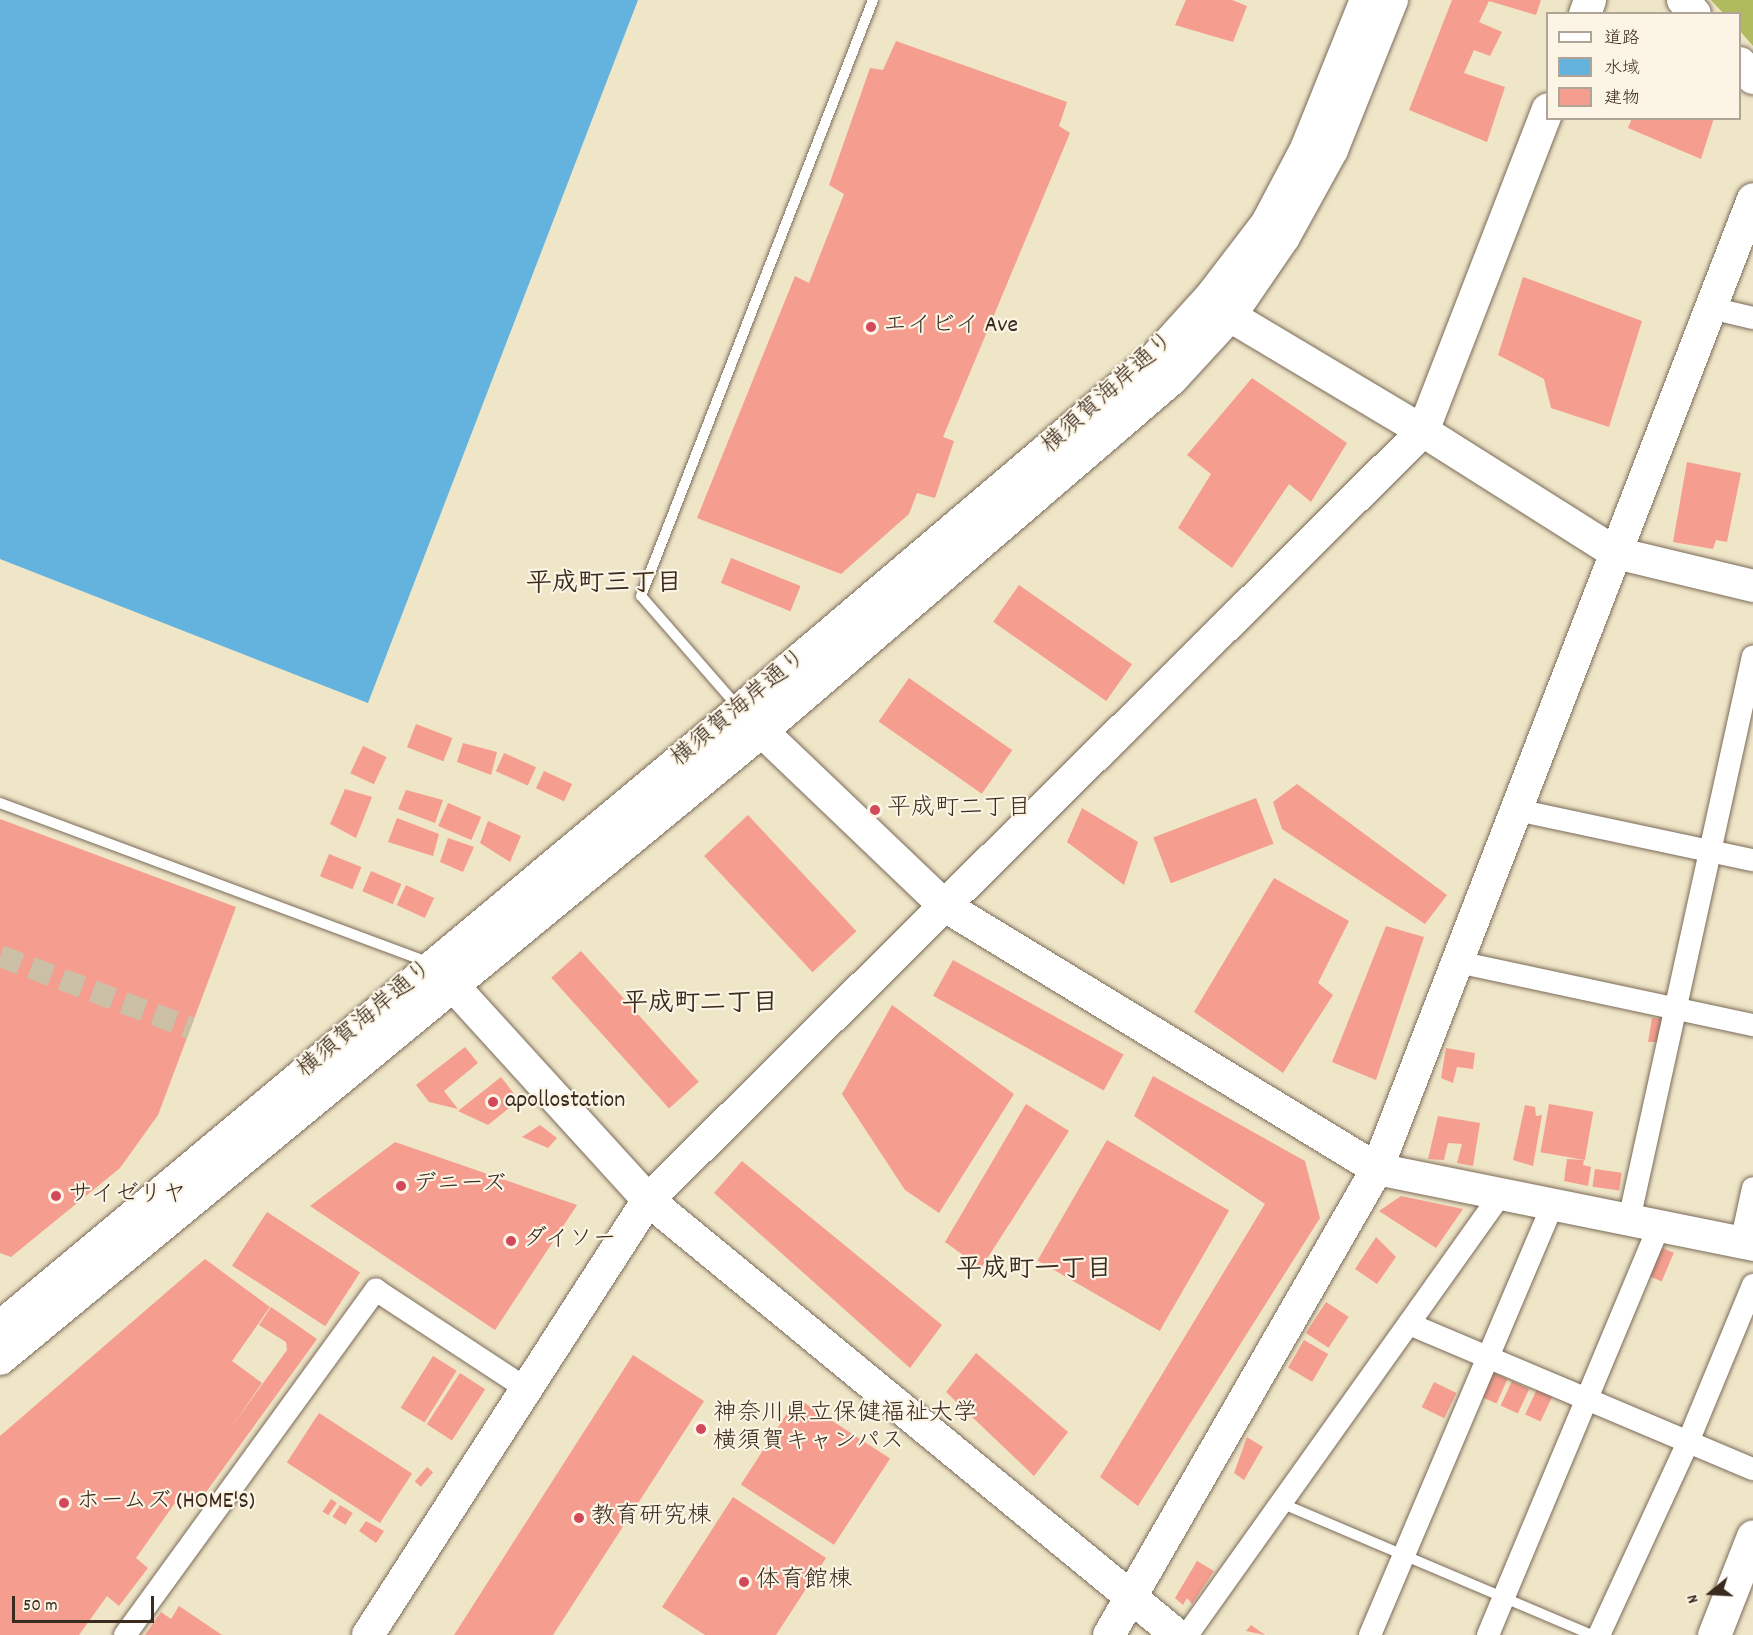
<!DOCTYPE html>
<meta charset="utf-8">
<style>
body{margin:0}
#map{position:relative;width:1753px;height:1635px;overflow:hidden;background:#efe5c7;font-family:Dekko,"Klee One",sans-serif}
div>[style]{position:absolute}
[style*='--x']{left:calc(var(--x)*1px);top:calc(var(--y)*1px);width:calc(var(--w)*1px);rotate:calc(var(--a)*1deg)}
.green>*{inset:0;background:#b0bb5d}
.water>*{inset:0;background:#64b3de}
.building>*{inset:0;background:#f59e8f;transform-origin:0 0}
.street-tunnel>*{height:22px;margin-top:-11px;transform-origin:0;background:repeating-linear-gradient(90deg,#cbc0a5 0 22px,transparent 0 33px)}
.roads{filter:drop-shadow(0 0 2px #7a6b59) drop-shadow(0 0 2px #7a6b59)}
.lane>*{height:10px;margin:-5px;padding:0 5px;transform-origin:5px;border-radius:5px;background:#fff}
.street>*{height:22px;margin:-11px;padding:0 11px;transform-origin:11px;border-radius:11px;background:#fff}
.secondary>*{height:32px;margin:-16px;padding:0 16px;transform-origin:16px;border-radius:16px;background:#fff}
.highway>*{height:33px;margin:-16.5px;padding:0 16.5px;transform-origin:16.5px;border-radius:16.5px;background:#fff}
.dots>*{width:16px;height:16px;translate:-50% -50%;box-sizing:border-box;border:3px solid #fcf5e5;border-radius:50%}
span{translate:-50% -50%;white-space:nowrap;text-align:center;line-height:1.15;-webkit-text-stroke:4.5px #fcf5e5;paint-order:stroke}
.poi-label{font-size:24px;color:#3b2a1e}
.left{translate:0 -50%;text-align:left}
.street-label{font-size:24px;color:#3b2a1e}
.neighbourhood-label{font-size:26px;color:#3b2a1e;font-weight:700}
.legend{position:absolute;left:1546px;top:12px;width:195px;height:108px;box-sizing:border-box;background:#fcf5e5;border:2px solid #afa495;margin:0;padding:8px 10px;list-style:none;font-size:18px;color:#3b2a1e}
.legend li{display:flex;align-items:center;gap:12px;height:30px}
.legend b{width:30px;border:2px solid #afa495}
.north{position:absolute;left:1681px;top:1563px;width:60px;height:60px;-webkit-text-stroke:4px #fcf5e5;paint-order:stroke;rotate:252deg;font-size:16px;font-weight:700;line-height:24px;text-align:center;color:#3b2a1e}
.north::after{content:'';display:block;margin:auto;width:21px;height:27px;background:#3b2a1e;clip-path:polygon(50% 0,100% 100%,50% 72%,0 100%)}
.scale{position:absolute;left:12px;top:1596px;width:142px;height:27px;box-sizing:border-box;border:3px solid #3b2a1e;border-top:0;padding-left:8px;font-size:18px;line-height:21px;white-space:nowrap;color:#3b2a1e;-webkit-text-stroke:4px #fcf5e5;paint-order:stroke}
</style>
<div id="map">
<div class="green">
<div style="clip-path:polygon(1711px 0,1753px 0,1753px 46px,1740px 31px,1740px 14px,1723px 13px)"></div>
</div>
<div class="water">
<div style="clip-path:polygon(0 0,638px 0,368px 703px,0 559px)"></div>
</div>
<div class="building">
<div style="clip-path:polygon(1186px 0,1232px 0,1247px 6px,1233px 42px,1175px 25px)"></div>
<div style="clip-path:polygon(1452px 0,1541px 0,1536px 15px,1489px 1px,1479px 22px,1502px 32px,1490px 56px,1474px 50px,1464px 73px,1505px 87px,1487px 142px,1409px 110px)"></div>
<div style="clip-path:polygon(896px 41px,1067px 102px,1059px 126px,1070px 133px,943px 437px,954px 441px,935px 498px,917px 493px,909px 514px,841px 574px,697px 518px,795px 276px,809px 283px,844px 194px,829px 185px,870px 68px,883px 70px)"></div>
<div style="clip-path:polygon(1632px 118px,1714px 118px,1701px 159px,1628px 128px)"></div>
<div style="clip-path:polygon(1523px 277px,1642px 321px,1609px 427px,1551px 408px,1544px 379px,1498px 355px)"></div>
<div style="clip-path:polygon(1252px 378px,1347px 443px,1311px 502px,1289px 484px,1232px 568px,1178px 528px,1211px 474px,1187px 455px)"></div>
<div style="clip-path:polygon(1687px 462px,1741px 473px,1727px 542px,1716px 540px,1713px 549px,1673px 542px)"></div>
<div style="left:731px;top:558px;width:75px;height:27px;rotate:22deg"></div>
<div style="left:1019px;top:585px;width:138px;height:45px;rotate:35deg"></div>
<div style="left:909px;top:678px;width:126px;height:53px;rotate:35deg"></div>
<div style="left:416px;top:724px;width:39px;height:25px;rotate:21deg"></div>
<div style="clip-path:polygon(463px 743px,497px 752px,491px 775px,457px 762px)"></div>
<div style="left:363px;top:746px;width:26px;height:30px;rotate:25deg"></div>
<div style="left:504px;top:753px;width:35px;height:20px;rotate:24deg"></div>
<div style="left:544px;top:771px;width:31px;height:19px;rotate:25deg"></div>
<div style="clip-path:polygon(1297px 784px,1447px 895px,1425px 924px,1282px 829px,1273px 802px)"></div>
<div style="clip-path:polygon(345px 789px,372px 797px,356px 838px,330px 824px)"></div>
<div style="clip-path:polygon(406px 790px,443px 800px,435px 823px,398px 809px)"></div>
<div style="left:1256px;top:798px;width:49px;height:110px;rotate:69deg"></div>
<div style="left:448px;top:803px;width:36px;height:25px;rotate:23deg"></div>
<div style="clip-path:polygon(1082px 808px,1138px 842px,1124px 885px,1067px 842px)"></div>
<div style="left:748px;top:815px;width:159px;height:60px;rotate:47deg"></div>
<div style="clip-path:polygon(397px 818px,439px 834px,433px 856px,388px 842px)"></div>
<div style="clip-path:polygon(0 819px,236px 907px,158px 1115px,120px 1168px,11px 1257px,0 1253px)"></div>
<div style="clip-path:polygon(488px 821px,521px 836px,510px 862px,480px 843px)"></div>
<div style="clip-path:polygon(448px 838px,474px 847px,463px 872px,440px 862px)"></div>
<div style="left:329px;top:854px;width:35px;height:24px;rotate:22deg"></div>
<div style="left:371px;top:871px;width:33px;height:22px;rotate:23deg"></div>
<div style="clip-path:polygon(1274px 878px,1349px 921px,1318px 983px,1333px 995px,1283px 1073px,1194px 1012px)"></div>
<div style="left:406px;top:885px;width:31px;height:22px;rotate:25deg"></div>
<div style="clip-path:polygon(1386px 926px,1424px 937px,1376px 1080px,1332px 1062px)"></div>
<div style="left:581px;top:951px;width:176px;height:40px;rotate:48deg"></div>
<div style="left:953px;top:960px;width:195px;height:41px;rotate:29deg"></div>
<div style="clip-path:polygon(892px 1005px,1014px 1094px,939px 1213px,905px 1190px,842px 1094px)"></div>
<div style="clip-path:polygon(1652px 1018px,1663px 1019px,1660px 1042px,1648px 1042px)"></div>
<div style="clip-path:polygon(465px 1047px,478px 1063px,444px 1091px,458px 1109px,429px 1102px,416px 1085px)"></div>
<div style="clip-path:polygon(1446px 1048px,1475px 1053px,1473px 1069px,1457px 1067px,1453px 1083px,1441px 1078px)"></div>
<div style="clip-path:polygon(1153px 1076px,1305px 1161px,1320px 1218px,1138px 1506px,1100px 1477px,1265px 1204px,1134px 1116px)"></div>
<div style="clip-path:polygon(501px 1077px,519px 1100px,488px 1125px,458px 1111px)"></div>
<div style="clip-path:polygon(1026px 1104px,1069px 1131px,981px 1268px,945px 1242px)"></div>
<div style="left:1549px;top:1104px;width:45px;height:49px;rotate:10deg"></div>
<div style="clip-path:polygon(1525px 1105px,1535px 1107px,1536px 1116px,1542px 1115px,1533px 1166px,1513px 1160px)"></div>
<div style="clip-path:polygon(1438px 1116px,1480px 1123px,1473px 1166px,1457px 1163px,1462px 1144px,1448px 1143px,1444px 1160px,1428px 1159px)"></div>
<div style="clip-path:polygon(540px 1125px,557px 1138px,548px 1148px,522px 1137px)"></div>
<div style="left:1107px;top:1140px;width:141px;height:139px;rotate:30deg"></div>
<div style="clip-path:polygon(395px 1142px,577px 1205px,495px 1330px,310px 1206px)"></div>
<div style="clip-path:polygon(1567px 1159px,1584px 1160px,1583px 1165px,1591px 1167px,1588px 1186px,1564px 1181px)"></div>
<div style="clip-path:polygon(742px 1161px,942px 1325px,910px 1368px,714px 1193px)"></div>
<div style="left:1595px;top:1169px;width:27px;height:18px;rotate:8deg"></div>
<div style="clip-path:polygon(1401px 1196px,1463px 1209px,1436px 1248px,1379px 1211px)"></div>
<div style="left:267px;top:1212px;width:111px;height:64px;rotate:33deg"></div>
<div style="clip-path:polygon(1376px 1237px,1396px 1257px,1377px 1284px,1355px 1269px)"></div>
<div style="left:1660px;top:1247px;width:15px;height:31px;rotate:23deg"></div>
<div style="clip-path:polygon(205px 1259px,270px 1307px,232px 1361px,262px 1383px,230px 1429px,287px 1350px,286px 1342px,259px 1325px,271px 1307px,317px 1339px,196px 1506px,180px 1496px,136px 1558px,148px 1568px,119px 1606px,107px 1596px,79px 1635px,0 1635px,0 1436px)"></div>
<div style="left:1326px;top:1302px;width:27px;height:37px;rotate:33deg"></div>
<div style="left:1304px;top:1340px;width:28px;height:32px;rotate:30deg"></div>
<div style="clip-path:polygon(976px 1353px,1068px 1432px,1034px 1476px,946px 1392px)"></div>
<div style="clip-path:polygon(633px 1355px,704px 1401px,553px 1635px,454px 1635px)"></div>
<div style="left:433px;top:1356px;width:28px;height:61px;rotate:32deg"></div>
<div style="left:1492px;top:1372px;width:17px;height:27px;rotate:24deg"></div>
<div style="left:460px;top:1373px;width:30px;height:61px;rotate:33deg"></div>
<div style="left:1512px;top:1381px;width:19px;height:27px;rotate:25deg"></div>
<div style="left:1434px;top:1382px;width:25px;height:28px;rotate:26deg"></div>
<div style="left:1537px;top:1389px;width:17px;height:28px;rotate:25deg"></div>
<div style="left:797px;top:1398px;width:111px;height:103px;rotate:33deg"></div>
<div style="left:319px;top:1413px;width:111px;height:59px;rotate:33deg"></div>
<div style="clip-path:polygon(1247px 1437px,1263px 1447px,1244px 1480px,1234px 1473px)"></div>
<div style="left:427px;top:1467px;width:8px;height:19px;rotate:40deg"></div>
<div style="clip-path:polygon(733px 1497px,826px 1558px,776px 1635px,705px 1635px,662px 1607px)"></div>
<div style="left:331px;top:1499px;width:7px;height:15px;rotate:34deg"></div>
<div style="left:340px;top:1505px;width:15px;height:14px;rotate:32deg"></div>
<div style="clip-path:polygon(366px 1521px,384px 1531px,376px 1543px,359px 1531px)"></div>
<div style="clip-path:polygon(1197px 1561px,1214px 1571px,1192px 1604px,1187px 1598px,1183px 1605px,1175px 1598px)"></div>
<div style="clip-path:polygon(179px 1606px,222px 1635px,145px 1635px,161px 1612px,171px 1619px)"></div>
<div style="clip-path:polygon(1251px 1625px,1265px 1635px,1246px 1631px)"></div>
</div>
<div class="street-tunnel">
<div style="--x:0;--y:956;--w:204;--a:20.7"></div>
</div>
<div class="roads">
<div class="lane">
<div style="--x:738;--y:707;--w:147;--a:-131.1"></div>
<div style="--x:641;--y:596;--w:640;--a:-68.73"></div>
<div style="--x:0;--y:803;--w:459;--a:20.4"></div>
<div style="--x:1281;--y:1503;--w:338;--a:23"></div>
</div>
<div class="street">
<div style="--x:1711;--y:308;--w:43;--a:13.4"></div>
<div style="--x:1517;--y:810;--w:241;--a:12"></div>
<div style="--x:1458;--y:962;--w:302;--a:12.1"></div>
<div style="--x:1629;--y:1220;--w:577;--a:-77.6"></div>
<div style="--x:1741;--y:1243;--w:56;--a:-77.7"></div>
<div style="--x:1409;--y:1324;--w:373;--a:22.9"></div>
<div style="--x:125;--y:1635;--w:427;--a:-54"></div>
<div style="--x:376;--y:1290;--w:181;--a:33.3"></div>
<div style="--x:1187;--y:1635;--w:541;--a:-54.55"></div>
<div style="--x:1370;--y:1635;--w:468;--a:-67"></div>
<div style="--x:1488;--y:1635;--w:443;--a:-67.3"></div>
<div style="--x:1599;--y:1635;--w:213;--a:-65.2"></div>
<div style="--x:1688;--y:1442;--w:170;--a:-67.5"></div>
</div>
<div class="secondary">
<div style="--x:1683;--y:0;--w:18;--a:49"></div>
<div style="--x:1585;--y:14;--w:15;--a:-70"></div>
<div style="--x:1740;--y:63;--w:20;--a:49"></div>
<div style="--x:1230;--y:316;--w:225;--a:30.8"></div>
<div style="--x:1423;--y:431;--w:228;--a:32.3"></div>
<div style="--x:1616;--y:553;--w:141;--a:13.5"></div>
<div style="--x:747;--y:717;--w:274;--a:43.7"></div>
<div style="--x:945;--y:906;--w:506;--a:31.33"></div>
<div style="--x:1377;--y:1169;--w:384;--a:11.4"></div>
<div style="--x:438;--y:969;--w:312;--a:47.7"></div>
<div style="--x:648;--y:1200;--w:685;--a:39.43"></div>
<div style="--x:0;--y:1327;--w:963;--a:-39.82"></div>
<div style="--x:740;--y:710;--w:546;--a:-40.32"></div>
<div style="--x:1156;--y:357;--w:84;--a:-47.9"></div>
<div style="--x:1212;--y:295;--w:91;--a:-52.6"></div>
<div style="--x:1267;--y:223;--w:84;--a:-62.2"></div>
<div style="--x:1306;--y:149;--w:161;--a:-68.1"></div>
<div style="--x:0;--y:1359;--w:987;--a:-39.49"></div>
<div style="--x:762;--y:731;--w:540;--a:-40.65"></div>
<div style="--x:1172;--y:379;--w:86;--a:-47.4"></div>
<div style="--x:1230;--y:316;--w:96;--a:-55.6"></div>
<div style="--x:1284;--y:237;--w:99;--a:-61.1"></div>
<div style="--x:1332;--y:150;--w:162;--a:-68.2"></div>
<div style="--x:368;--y:1635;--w:517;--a:-57.23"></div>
<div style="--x:648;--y:1200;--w:1092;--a:-44.78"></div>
<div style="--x:1423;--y:431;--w:345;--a:-68.8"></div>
<div style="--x:1109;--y:1635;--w:538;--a:-60.1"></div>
<div style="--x:1377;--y:1169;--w:1040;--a:-68.81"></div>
</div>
<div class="highway">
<div style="--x:1714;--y:1635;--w:106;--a:-68.5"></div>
</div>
</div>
<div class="dots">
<div style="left:871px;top:327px;background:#d1495b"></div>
<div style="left:875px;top:810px;background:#d1495b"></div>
<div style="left:493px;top:1102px;background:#d1495b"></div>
<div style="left:401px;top:1186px;background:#d1495b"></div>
<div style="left:56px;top:1196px;background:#d1495b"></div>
<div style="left:511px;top:1241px;background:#d1495b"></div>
<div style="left:701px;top:1429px;background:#d1495b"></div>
<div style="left:64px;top:1503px;background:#d1495b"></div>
<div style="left:579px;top:1518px;background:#d1495b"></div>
<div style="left:744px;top:1582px;background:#d1495b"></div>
</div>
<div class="poi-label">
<span class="left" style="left:883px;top:327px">エイビイ Ave</span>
<span class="left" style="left:887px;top:810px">平成町二丁目</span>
<span class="left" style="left:505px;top:1102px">apollostation</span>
<span class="left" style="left:413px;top:1186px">デニーズ</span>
<span class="left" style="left:68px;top:1196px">サイゼリヤ</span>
<span class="left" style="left:523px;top:1241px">ダイソー</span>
<span class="left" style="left:713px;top:1429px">神奈川県立保健福祉大学<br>横須賀キャンパス</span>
<span class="left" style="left:76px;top:1503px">ホームズ (HOME'S)</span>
<span class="left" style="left:591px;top:1518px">教育研究棟</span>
<span class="left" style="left:756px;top:1582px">体育館棟</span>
</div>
<div class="street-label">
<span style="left:1109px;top:394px;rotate:-42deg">横須賀海岸通り</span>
<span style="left:740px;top:709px;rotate:-40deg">横須賀海岸通り</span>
<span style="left:366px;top:1020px;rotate:-40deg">横須賀海岸通り</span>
</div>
<div class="neighbourhood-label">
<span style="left:604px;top:585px">平成町三丁目</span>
<span style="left:700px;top:1005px">平成町二丁目</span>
<span style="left:1034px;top:1271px">平成町一丁目</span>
</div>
<ul class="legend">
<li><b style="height:8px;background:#fff"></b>道路</li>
<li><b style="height:16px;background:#64b3de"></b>水域</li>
<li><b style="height:16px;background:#f59e8f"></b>建物</li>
</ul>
<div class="north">N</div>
<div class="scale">50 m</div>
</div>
